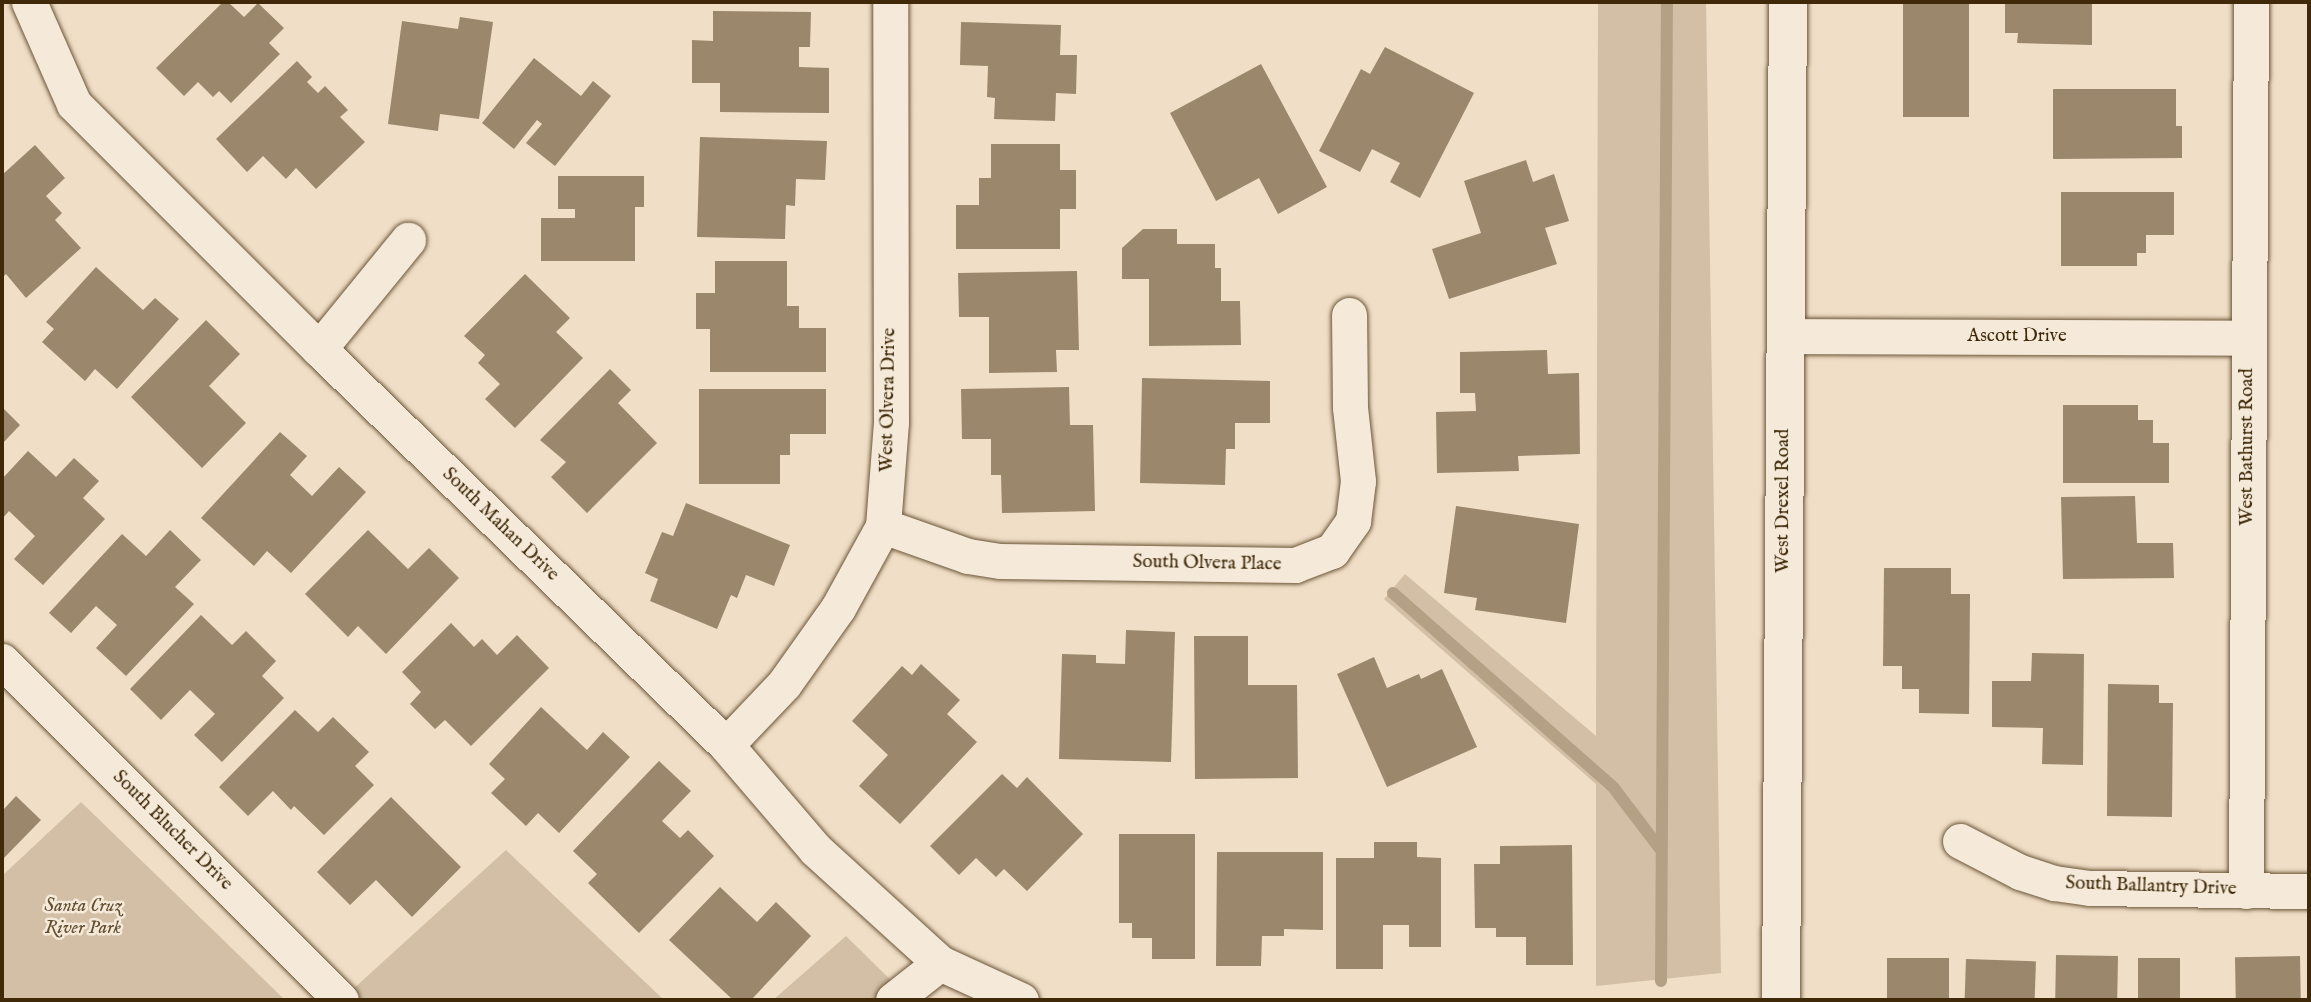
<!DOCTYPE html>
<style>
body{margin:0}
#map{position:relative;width:2311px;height:1002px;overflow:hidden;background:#f0dec6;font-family:"IM FELL English",serif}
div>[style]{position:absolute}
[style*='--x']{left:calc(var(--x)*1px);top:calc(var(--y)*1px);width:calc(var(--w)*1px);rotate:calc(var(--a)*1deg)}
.green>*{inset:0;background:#d2bfa6}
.stream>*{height:12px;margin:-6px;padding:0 6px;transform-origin:6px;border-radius:6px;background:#b4a085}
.building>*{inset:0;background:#9b876b;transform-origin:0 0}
.roads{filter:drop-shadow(0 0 2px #6b5638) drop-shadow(0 0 2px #6b5638)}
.street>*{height:35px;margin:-17.5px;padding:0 17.5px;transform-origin:17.5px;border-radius:17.5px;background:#f5eada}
.secondary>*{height:38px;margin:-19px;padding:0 19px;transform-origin:19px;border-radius:19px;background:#f5eada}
span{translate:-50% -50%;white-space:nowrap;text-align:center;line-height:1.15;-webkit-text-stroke:5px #f5eada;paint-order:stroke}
.street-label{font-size:19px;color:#3f2908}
.park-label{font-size:19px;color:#644e30;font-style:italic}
.frame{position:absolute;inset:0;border:4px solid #3f2908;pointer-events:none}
</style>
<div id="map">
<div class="green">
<div style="clip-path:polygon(1598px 2px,1706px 2px,1721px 973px,1596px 986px,1596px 784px,1384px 599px,1405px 574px,1596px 736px)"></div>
<div style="clip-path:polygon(81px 802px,285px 1000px,2px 1000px,2px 876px)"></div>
<div style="clip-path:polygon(506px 850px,664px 1000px,341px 1000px)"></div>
<div style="clip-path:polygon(846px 936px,911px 1000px,773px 1000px)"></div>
</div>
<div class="stream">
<div style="--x:1393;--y:593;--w:293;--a:41.4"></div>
<div style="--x:1613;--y:787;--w:79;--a:52.7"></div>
<div style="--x:1661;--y:981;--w:979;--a:-89.65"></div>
</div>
<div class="building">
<div style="clip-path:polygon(223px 2px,228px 2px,244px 17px,258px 3px,284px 28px,269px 43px,280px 54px,231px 103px,219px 91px,213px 97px,198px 82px,184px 96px,156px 68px)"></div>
<div style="left:1903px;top:2px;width:66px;height:115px"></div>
<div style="clip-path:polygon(2005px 2px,2092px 2px,2092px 45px,2017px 43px,2018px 33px,2005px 33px)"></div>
<div style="clip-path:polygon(713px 11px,811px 12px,810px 47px,799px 47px,799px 67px,829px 68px,829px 113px,720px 112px,720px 83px,692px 83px,692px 40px,713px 41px)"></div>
<div style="clip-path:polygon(460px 17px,493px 22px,479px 119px,440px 114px,438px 131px,388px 124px,402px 21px,458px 29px)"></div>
<div style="clip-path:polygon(961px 22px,1061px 25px,1060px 55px,1077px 55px,1076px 94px,1056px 93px,1055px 121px,994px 119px,995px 98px,987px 97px,988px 66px,960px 65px)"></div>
<div style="clip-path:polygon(1385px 47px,1474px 93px,1420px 198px,1390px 182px,1400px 163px,1372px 149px,1360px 172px,1319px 151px,1361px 69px,1370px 74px)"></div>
<div style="clip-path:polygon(534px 58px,581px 96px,593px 81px,611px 96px,555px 166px,526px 143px,542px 124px,537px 120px,514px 149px,482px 123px)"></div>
<div style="clip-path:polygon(297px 61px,312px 77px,307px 82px,318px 93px,325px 86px,348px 110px,340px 117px,365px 142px,316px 189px,296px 168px,286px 179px,263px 156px,247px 172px,216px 139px)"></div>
<div style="clip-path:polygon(1261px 64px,1327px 187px,1278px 214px,1259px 178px,1216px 201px,1170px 113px)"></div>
<div style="clip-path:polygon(2053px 89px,2176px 89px,2176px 126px,2182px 126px,2182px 158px,2053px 159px)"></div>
<div style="clip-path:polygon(700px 137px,827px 141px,825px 180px,796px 179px,795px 206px,786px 205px,785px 239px,697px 237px)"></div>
<div style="clip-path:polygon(991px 144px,1060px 144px,1060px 170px,1076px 170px,1076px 209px,1060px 209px,1060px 249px,956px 249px,956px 205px,979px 205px,979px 178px,991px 178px)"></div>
<div style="clip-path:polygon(35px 145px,65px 178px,46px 196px,62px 213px,55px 220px,81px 248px,26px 298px,6px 274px,2px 278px,2px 175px)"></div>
<div style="clip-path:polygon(1526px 160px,1533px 182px,1554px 174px,1569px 221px,1545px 228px,1557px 264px,1449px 299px,1432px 249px,1481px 233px,1464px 181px)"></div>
<div style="clip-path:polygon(558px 176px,644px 176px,644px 207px,635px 207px,635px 261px,541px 261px,541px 218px,575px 218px,575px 209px,558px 209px)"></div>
<div style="clip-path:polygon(2061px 192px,2174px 192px,2174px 235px,2146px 235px,2146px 253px,2137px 253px,2137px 266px,2061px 266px)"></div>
<div style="clip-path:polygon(1143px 229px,1177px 229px,1177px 244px,1215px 244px,1215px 268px,1221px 268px,1221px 301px,1240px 301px,1241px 345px,1149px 346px,1149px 279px,1122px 279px,1122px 248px)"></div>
<div style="clip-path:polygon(715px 261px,787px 261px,787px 306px,799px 306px,799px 328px,826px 328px,826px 372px,710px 372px,710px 329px,696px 329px,696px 293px,715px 293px)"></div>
<div style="clip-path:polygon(96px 267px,143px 310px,155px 298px,179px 319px,117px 389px,95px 369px,85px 381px,42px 342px,54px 329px,46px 322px)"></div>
<div style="clip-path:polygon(1077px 271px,1079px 350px,1056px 350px,1057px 372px,989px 373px,989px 317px,959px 317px,958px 273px)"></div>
<div style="clip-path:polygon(525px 274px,570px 318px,556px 332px,583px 358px,515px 428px,485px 399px,500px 384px,478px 363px,485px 355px,464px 336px)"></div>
<div style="clip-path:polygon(206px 320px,240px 354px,209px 386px,246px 423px,202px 468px,131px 397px)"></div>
<div style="clip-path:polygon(1547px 350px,1548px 374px,1579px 373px,1580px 454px,1518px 456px,1519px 471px,1437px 473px,1436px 412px,1476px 411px,1475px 393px,1460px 393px,1460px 352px)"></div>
<div style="clip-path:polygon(610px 369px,631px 390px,618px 403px,657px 443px,587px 513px,551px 477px,566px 462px,540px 440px)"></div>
<div style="clip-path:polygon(1142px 378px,1270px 381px,1270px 423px,1235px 423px,1235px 449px,1226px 449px,1225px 485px,1140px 483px)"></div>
<div style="clip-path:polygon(1069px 387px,1070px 425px,1093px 425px,1095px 511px,1002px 513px,1001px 475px,991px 475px,991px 439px,962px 439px,961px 389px)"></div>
<div style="clip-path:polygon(699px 389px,826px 389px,826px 434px,790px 434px,790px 455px,780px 455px,780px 484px,699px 484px)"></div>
<div style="clip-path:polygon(2063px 405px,2138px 405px,2138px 420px,2153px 420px,2153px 443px,2169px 443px,2169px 483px,2063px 483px)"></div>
<div style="clip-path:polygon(2px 407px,20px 425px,2px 444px)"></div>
<div style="clip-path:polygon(280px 432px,307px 456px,290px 475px,312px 496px,339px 467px,366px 492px,291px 573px,267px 551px,254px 566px,201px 518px)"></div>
<div style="clip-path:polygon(28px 451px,56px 477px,74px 458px,99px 481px,83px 498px,105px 519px,43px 585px,14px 559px,35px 536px,9px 511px,2px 519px,2px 479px)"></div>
<div style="clip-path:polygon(2135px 496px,2137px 543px,2173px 543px,2174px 578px,2063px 579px,2061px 497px)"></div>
<div style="clip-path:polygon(686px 503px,790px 545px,774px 586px,746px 575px,737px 598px,731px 595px,717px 629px,650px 601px,658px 579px,645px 573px,662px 532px,673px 536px)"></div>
<div style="clip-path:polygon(1456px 506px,1579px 524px,1566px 623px,1475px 610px,1477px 598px,1444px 593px)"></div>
<div style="clip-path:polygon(170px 530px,201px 560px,175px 587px,194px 604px,126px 676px,96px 648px,117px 625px,96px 606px,71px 633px,49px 613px,122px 534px,146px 556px)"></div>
<div style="clip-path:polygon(368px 530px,408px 569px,429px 548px,459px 578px,386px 654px,358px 626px,348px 637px,305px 594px)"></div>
<div style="clip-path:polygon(1884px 568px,1951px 568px,1951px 594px,1970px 594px,1969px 714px,1919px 713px,1919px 689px,1902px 689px,1902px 666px,1883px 666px)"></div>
<div style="clip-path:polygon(201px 615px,232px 645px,246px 631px,276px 661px,262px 676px,284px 698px,222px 762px,194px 735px,215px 714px,190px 690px,161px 720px,130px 689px)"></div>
<div style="clip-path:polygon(451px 623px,474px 647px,482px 639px,497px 655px,517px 635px,549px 668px,471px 746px,445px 720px,435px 729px,410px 704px,421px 692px,402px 672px)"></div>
<div style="clip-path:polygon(1126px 630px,1175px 632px,1171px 762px,1059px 759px,1062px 654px,1096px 655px,1096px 663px,1125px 664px)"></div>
<div style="clip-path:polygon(1194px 636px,1248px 636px,1248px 685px,1297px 685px,1298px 778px,1195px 779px)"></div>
<div style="clip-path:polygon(2032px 653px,2084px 654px,2083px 765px,2042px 764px,2043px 728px,1992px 727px,1992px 681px,2031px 681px)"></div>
<div style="clip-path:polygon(1374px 657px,1387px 688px,1419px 674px,1421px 679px,1442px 669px,1477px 747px,1387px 787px,1337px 674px)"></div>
<div style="clip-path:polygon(921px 664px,960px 700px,947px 714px,977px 742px,900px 824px,859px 786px,888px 755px,852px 721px,902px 666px,912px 675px)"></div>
<div style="clip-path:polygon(2108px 684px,2159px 685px,2159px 703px,2173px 703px,2172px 817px,2107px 816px)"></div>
<div style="clip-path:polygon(541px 707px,587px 750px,603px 732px,630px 757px,559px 833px,538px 813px,526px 826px,491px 793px,505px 779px,489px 764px)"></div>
<div style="clip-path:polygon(295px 710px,318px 732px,333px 717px,369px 752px,355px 766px,374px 785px,324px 835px,294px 806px,291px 810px,273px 791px,248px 816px,219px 787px)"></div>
<div style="clip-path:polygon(659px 761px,691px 791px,662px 821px,680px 838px,688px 830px,714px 856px,639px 933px,588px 883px,597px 874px,573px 851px)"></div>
<div style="clip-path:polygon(1002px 774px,1017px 788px,1027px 777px,1083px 834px,1027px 891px,1004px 869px,996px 877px,976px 858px,959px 875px,930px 846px)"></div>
<div style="clip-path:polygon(16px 796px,41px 820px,2px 860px,2px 807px,4px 809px)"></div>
<div style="clip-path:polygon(391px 797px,461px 867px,412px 917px,376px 880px,350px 905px,317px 872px)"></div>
<div style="clip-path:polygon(1119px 834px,1195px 834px,1195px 959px,1152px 959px,1152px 938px,1132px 938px,1132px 923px,1119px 923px)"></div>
<div style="clip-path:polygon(1374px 842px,1417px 842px,1417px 857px,1441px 858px,1441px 947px,1409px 947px,1409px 925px,1383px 925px,1383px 969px,1336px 969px,1336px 858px,1374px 858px)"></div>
<div style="clip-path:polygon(1572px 845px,1573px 965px,1526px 965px,1526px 937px,1496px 937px,1496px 928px,1475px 928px,1474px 864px,1500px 864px,1500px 846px)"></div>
<div style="clip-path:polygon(1217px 852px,1323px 852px,1323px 930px,1284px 929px,1284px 936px,1262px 936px,1261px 966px,1216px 966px)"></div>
<div style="clip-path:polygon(720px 887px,757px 922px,776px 902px,811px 936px,751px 1000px,733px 1000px,669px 940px)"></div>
<div style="left:2056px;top:955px;width:62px;height:45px;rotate:1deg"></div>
<div style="left:2300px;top:956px;width:44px;height:65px;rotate:89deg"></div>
<div style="left:1887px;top:958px;width:62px;height:42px"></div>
<div style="left:2138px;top:958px;width:42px;height:42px"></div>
<div style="left:1966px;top:959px;width:70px;height:41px;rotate:2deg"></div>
</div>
<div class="roads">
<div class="street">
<div style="--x:29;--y:2;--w:111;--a:66.2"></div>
<div style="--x:74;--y:104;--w:346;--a:45"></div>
<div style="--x:319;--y:349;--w:568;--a:44.22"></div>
<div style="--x:726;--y:745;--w:138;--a:49.4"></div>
<div style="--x:816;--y:850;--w:168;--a:42.3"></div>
<div style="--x:940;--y:963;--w:89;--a:24.6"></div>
<div style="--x:1785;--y:336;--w:464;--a:0.2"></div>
<div style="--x:319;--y:349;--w:141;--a:-50.8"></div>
<div style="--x:883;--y:526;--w:90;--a:19.4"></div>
<div style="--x:968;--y:556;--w:32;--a:9"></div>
<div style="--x:1000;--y:561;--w:295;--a:0.8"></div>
<div style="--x:1295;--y:565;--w:40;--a:-21"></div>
<div style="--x:1332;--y:551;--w:37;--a:-55"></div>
<div style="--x:1353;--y:521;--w:40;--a:-82.9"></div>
<div style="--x:1358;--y:481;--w:74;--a:-96.2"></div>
<div style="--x:1350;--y:407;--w:92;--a:-90.6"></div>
<div style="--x:2;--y:661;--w:479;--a:45"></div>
<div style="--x:726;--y:745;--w:84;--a:-46.4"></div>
<div style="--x:784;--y:684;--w:93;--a:-54.6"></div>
<div style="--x:838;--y:608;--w:94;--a:-61.2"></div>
<div style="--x:883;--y:526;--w:104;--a:-85.6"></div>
<div style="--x:891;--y:422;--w:420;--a:-90.1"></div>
<div style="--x:1960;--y:841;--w:68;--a:27.3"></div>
<div style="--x:2020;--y:872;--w:36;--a:18"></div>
<div style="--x:2054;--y:883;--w:36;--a:8"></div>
<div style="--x:2090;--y:888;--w:219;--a:0.8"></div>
<div style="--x:2246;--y:891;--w:889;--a:-89.68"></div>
<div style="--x:893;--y:1000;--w:60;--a:-38.2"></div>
</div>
<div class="secondary">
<div style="--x:1781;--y:1000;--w:998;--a:-89.6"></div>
</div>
</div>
<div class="street-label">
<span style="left:2017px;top:337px">Ascott Drive</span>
<span style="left:889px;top:400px;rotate:-89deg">West Olvera Drive</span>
<span style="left:2248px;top:447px;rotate:-90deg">West Bathurst Road</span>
<span style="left:1784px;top:501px;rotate:-90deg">West Drexel Road</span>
<span style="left:500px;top:525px;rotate:44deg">South Mahan Drive</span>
<span style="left:1207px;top:564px;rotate:1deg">South Olvera Place</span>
<span style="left:172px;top:831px;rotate:45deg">South Blucher Drive</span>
<span style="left:2151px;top:887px;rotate:2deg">South Ballantry Drive</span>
</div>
<div class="park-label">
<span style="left:83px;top:918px">Santa Cruz<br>River Park</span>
</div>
<div class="frame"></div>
</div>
